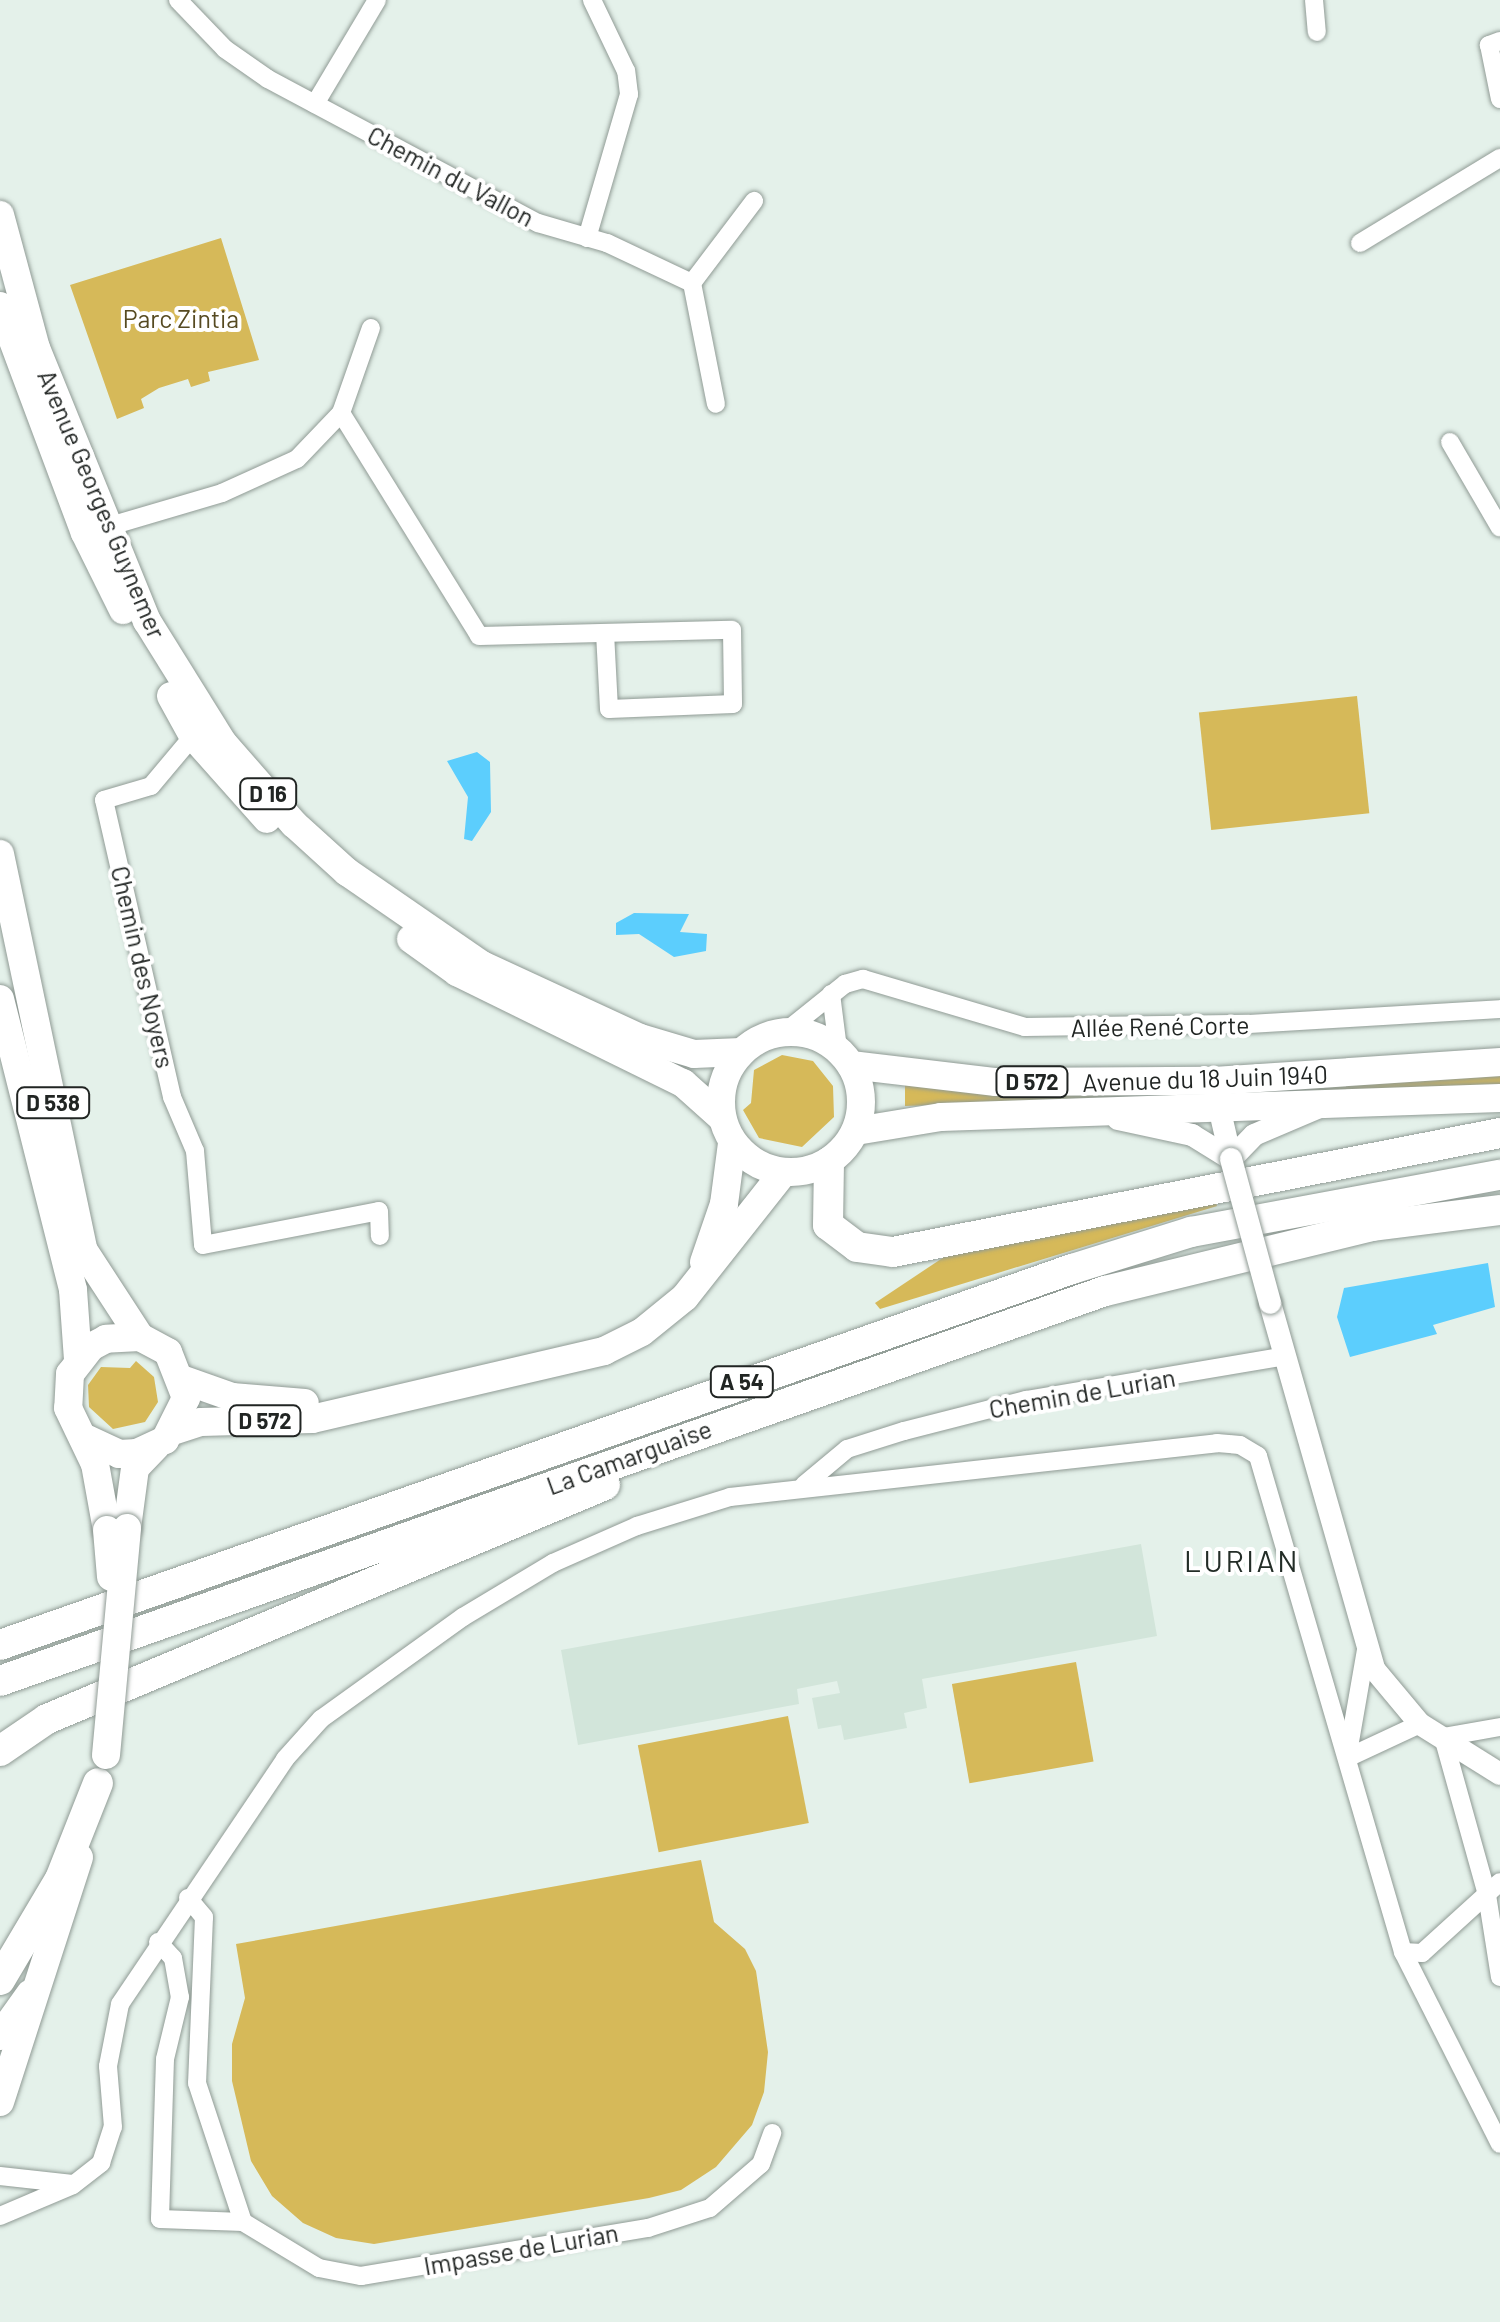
<!DOCTYPE html>
<meta charset="utf-8">
<style>
body{margin:0}
#map{position:relative;width:1500px;height:2322px;overflow:hidden;background:#e4f1ea;font-family:Barlow,sans-serif}
div>[style]{position:absolute}
[style*='--x']{left:calc(var(--x)*1px);top:calc(var(--y)*1px);width:calc(var(--w)*1px);rotate:calc(var(--a)*1deg)}
.built>*{inset:0;background:#d2e5da}
.green>*{inset:0;background:#d6b959;transform-origin:0 0}
.water>*{inset:0;background:#5ccefd}
.roads{filter:drop-shadow(0 0 2px #909b95) drop-shadow(0 0 2px #909b95)}
.street>*{height:18px;margin:-9px;padding:0 9px;transform-origin:9px;border-radius:9px;background:#fff}
.secondary>*{height:22px;margin:-11px;padding:0 11px;transform-origin:11px;border-radius:11px;background:#fff}
.primary>*{height:28px;margin:-14px;padding:0 14px;transform-origin:14px;border-radius:14px;background:#fff}
.primary>.ring{margin:-14px;padding:0;box-sizing:content-box;background:none;border:28px solid #fff;border-radius:50%}
.highway>*{height:30px;margin:-15px;padding:0 15px;transform-origin:15px;border-radius:15px;background:#fff}
.bridges{filter:drop-shadow(0 0 2px #909b95) drop-shadow(0 0 2px #909b95)}
.secondary-bridge>*{height:22px;margin:-11px;padding:0 11px;transform-origin:11px;border-radius:11px;background:#fff}
.primary-bridge>*{height:28px;margin:-14px;padding:0 14px;transform-origin:14px;border-radius:14px;background:#fff}
span{translate:-50% -50%;white-space:nowrap;text-align:center;line-height:1.15;-webkit-text-stroke:8px #fff;paint-order:stroke}
.shield-label span{padding:2px 8px;background:#fff;border:2px solid;border-radius:8px;-webkit-text-stroke-width:0}
.shield-label{font-size:22px;color:#212523;font-weight:700}
.street-label{font-size:25px;color:#212523}
.park-label{font-size:25px;color:#564a21}
.quarter-label{font-size:30px;color:#232d27;letter-spacing:2.5px}
</style>
<div id="map">
<div class="built">
<div style="clip-path:polygon(1141px 1544px,1157px 1636px,922px 1679px,927px 1708px,904px 1713px,907px 1728px,844px 1740px,841px 1725px,818px 1729px,812px 1698px,840px 1693px,837px 1681px,797px 1689px,799px 1704px,578px 1745px,561px 1650px)"></div>
</div>
<div class="green">
<div style="clip-path:polygon(221px 238px,259px 360px,208px 372px,210px 381px,191px 387px,188px 379px,159px 388px,141px 399px,144px 408px,117px 419px,70px 285px)"></div>
<div style="left:1357px;top:696px;width:118px;height:159px;rotate:84deg"></div>
<div style="clip-path:polygon(782px 1055px,813px 1061px,833px 1086px,834px 1117px,802px 1147px,759px 1138px,743px 1110px,751px 1103px,754px 1070px)"></div>
<div style="clip-path:polygon(1500px 1073px,1500px 1086px,1255px 1093px,1257px 1091px)"></div>
<div style="clip-path:polygon(905px 1084px,1172px 1087px,1191px 1097px,905px 1106px)"></div>
<div style="clip-path:polygon(1214px 1198px,1217px 1206px,880px 1309px,875px 1303px,944px 1257px)"></div>
<div style="clip-path:polygon(136px 1361px,154px 1377px,158px 1402px,145px 1422px,113px 1429px,89px 1407px,88px 1385px,101px 1367px,130px 1368px)"></div>
<div style="left:1076px;top:1662px;width:101px;height:126px;rotate:80deg"></div>
<div style="left:788px;top:1716px;width:109px;height:153px;rotate:79deg"></div>
<div style="clip-path:polygon(701px 1860px,714px 1922px,745px 1949px,756px 1971px,768px 2052px,764px 2092px,752px 2125px,716px 2167px,681px 2190px,649px 2198px,374px 2244px,336px 2238px,303px 2223px,272px 2196px,251px 2161px,232px 2081px,232px 2044px,245px 1998px,236px 1944px)"></div>
</div>
<div class="water">
<div style="clip-path:polygon(477px 752px,490px 762px,491px 812px,472px 841px,464px 839px,468px 797px,447px 761px)"></div>
<div style="clip-path:polygon(634px 913px,689px 914px,680px 932px,707px 934px,706px 951px,674px 957px,639px 934px,616px 935px,616px 923px)"></div>
<div style="clip-path:polygon(1488px 1263px,1495px 1307px,1433px 1325px,1437px 1334px,1350px 1357px,1337px 1317px,1344px 1288px)"></div>
</div>
<div class="roads">
<div class="street">
<div style="--x:178;--y:0;--w:68;--a:46.2"></div>
<div style="--x:225;--y:49;--w:52;--a:34.9"></div>
<div style="--x:268;--y:79;--w:306;--a:28.1"></div>
<div style="--x:538;--y:223;--w:72;--a:16.2"></div>
<div style="--x:607;--y:243;--w:94;--a:25.2"></div>
<div style="--x:692;--y:283;--w:123;--a:78.8"></div>
<div style="--x:1314;--y:0;--w:32;--a:85"></div>
<div style="--x:1500;--y:41;--w:12;--a:160"></div>
<div style="--x:1489;--y:45;--w:55;--a:78.5"></div>
<div style="--x:315;--y:104;--w:121;--a:-59.2"></div>
<div style="--x:587;--y:238;--w:150;--a:-73.7"></div>
<div style="--x:629;--y:94;--w:23;--a:-97"></div>
<div style="--x:626;--y:71;--w:79;--a:-115.6"></div>
<div style="--x:1360;--y:243;--w:164;--a:-31.3"></div>
<div style="--x:692;--y:283;--w:103;--a:-52.9"></div>
<div style="--x:341;--y:413;--w:262;--a:58.2"></div>
<div style="--x:479;--y:636;--w:253;--a:-1.4"></div>
<div style="--x:732;--y:630;--w:74;--a:89.2"></div>
<div style="--x:733;--y:704;--w:124;--a:177.7"></div>
<div style="--x:609;--y:709;--w:76;--a:-93"></div>
<div style="--x:1450;--y:442;--w:99;--a:59.8"></div>
<div style="--x:100;--y:529;--w:127;--a:-16.4"></div>
<div style="--x:222;--y:493;--w:82;--a:-24.4"></div>
<div style="--x:297;--y:459;--w:64;--a:-46.3"></div>
<div style="--x:341;--y:413;--w:90;--a:-70.6"></div>
<div style="--x:193;--y:736;--w:65;--a:130"></div>
<div style="--x:151;--y:786;--w:49;--a:163.4"></div>
<div style="--x:104;--y:800;--w:305;--a:77.1"></div>
<div style="--x:172;--y:1097;--w:59;--a:66.9"></div>
<div style="--x:195;--y:1151;--w:94;--a:85.1"></div>
<div style="--x:203;--y:1245;--w:179;--a:-10.9"></div>
<div style="--x:379;--y:1211;--w:25;--a:88"></div>
<div style="--x:831;--y:994;--w:55;--a:82.7"></div>
<div style="--x:785;--y:1032;--w:77;--a:-38.7"></div>
<div style="--x:845;--y:984;--w:19;--a:-16"></div>
<div style="--x:863;--y:979;--w:169;--a:16.5"></div>
<div style="--x:1025;--y:1027;--w:224;--a:-0.8"></div>
<div style="--x:1249;--y:1024;--w:251;--a:-3.4"></div>
<div style="--x:804;--y:1485;--w:56;--a:-39.9"></div>
<div style="--x:847;--y:1449;--w:60;--a:-17.5"></div>
<div style="--x:904;--y:1431;--w:126;--a:-14.3"></div>
<div style="--x:1026;--y:1400;--w:263;--a:-9.6"></div>
<div style="--x:1500;--y:1727;--w:58;--a:170"></div>
<div style="--x:1443;--y:1737;--w:164;--a:74.4"></div>
<div style="--x:1487;--y:1895;--w:83;--a:81"></div>
<div style="--x:1348;--y:1753;--w:105;--a:-80.1"></div>
<div style="--x:1347;--y:1758;--w:81;--a:-25"></div>
<div style="--x:188;--y:1898;--w:25;--a:50"></div>
<div style="--x:204;--y:1917;--w:166;--a:92.4"></div>
<div style="--x:197;--y:2083;--w:146;--a:71.7"></div>
<div style="--x:158;--y:1942;--w:22;--a:47"></div>
<div style="--x:173;--y:1958;--w:40;--a:80"></div>
<div style="--x:180;--y:1997;--w:64;--a:103.6"></div>
<div style="--x:165;--y:2059;--w:160;--a:91.8"></div>
<div style="--x:160;--y:2219;--w:83;--a:2.1"></div>
<div style="--x:1403;--y:1952;--w:19;--a:3"></div>
<div style="--x:1422;--y:1953;--w:105;--a:-42.3"></div>
<div style="--x:0;--y:2176;--w:73;--a:6.3"></div>
<div style="--x:0;--y:2216;--w:79;--a:-23"></div>
<div style="--x:73;--y:2185;--w:36;--a:-38"></div>
<div style="--x:101;--y:2163;--w:38;--a:-72"></div>
<div style="--x:113;--y:2127;--w:61;--a:-94.7"></div>
<div style="--x:108;--y:2066;--w:63;--a:-79"></div>
<div style="--x:120;--y:2004;--w:295;--a:-56"></div>
<div style="--x:285;--y:1759;--w:54;--a:-48"></div>
<div style="--x:321;--y:1719;--w:175;--a:-35.7"></div>
<div style="--x:463;--y:1617;--w:105;--a:-31"></div>
<div style="--x:553;--y:1563;--w:92;--a:-23.8"></div>
<div style="--x:637;--y:1526;--w:97;--a:-17.3"></div>
<div style="--x:730;--y:1497;--w:490;--a:-6.3"></div>
<div style="--x:1217;--y:1443;--w:23;--a:5"></div>
<div style="--x:1240;--y:1445;--w:21;--a:31"></div>
<div style="--x:1258;--y:1456;--w:517;--a:73.7"></div>
<div style="--x:1403;--y:1952;--w:215;--a:63.2"></div>
<div style="--x:243;--y:2222;--w:89;--a:31.2"></div>
<div style="--x:319;--y:2268;--w:43;--a:10.8"></div>
<div style="--x:361;--y:2276;--w:291;--a:-9.5"></div>
<div style="--x:648;--y:2228;--w:65;--a:-17.9"></div>
<div style="--x:710;--y:2208;--w:67;--a:-40.8"></div>
<div style="--x:761;--y:2164;--w:33;--a:-70"></div>
</div>
<div class="secondary">
<div style="--x:1216;--y:1094;--w:67;--a:77"></div>
<div style="--x:1118;--y:1119;--w:76;--a:12.2"></div>
<div style="--x:1192;--y:1135;--w:46;--a:31.6"></div>
<div style="--x:1231;--y:1159;--w:33;--a:-46"></div>
<div style="--x:1254;--y:1135;--w:69;--a:-23.2"></div>
<div style="--x:1270;--y:1303;--w:380;--a:74.1"></div>
<div style="--x:1374;--y:1669;--w:72;--a:50.1"></div>
<div style="--x:1420;--y:1724;--w:94;--a:32"></div>
</div>
<div class="primary">
<div style="--x:0;--y:215;--w:138;--a:74.9"></div>
<div style="--x:36;--y:348;--w:295;--a:67.9"></div>
<div style="--x:147;--y:621;--w:144;--a:58.1"></div>
<div style="--x:223;--y:743;--w:108;--a:48.8"></div>
<div style="--x:294;--y:824;--w:72;--a:42.2"></div>
<div style="--x:347;--y:872;--w:164;--a:34.6"></div>
<div style="--x:482;--y:965;--w:174;--a:24.8"></div>
<div style="--x:640;--y:1038;--w:56;--a:16.5"></div>
<div style="--x:694;--y:1054;--w:47;--a:-2.4"></div>
<div style="--x:0;--y:306;--w:242;--a:69.5"></div>
<div style="--x:85;--y:533;--w:86;--a:63.7"></div>
<div style="--x:171;--y:696;--w:46;--a:61.2"></div>
<div style="--x:193;--y:736;--w:111;--a:48.3"></div>
<div style="--x:0;--y:854;--w:406;--a:78.1"></div>
<div style="--x:84;--y:1251;--w:103;--a:56.9"></div>
<div style="--x:411;--y:939;--w:57;--a:35.7"></div>
<div style="--x:457;--y:972;--w:252;--a:26.2"></div>
<div style="--x:683;--y:1083;--w:51;--a:41.8"></div>
<div style="--x:0;--y:999;--w:300;--a:75.9"></div>
<div style="--x:73;--y:1290;--w:69;--a:85.9"></div>
<div class="ring" style="left:721px;top:1032px;width:112px;height:112px"></div>
<div style="--x:851;--y:1065;--w:146;--a:6.7"></div>
<div style="--x:996;--y:1082;--w:218;--a:-0.3"></div>
<div style="--x:1214;--y:1081;--w:287;--a:-3.8"></div>
<div style="--x:856;--y:1131;--w:86;--a:-9.4"></div>
<div style="--x:941;--y:1117;--w:559;--a:-1.95"></div>
<div style="--x:704;--y:1262;--w:61;--a:-71"></div>
<div style="--x:724;--y:1204;--w:62;--a:-82.5"></div>
<div style="--x:184;--y:1380;--w:51;--a:19.5"></div>
<div style="--x:232;--y:1397;--w:73;--a:4.7"></div>
<div style="--x:173;--y:1431;--w:29;--a:-18"></div>
<div style="--x:201;--y:1422;--w:111;--a:-1.5"></div>
<div style="--x:312;--y:1419;--w:300;--a:-13.1"></div>
<div style="--x:604;--y:1351;--w:42;--a:-26.6"></div>
<div style="--x:642;--y:1332;--w:55;--a:-39.1"></div>
<div style="--x:685;--y:1297;--w:158;--a:-51.7"></div>
<div style="--x:85;--y:1438;--w:38;--a:25"></div>
<div style="--x:119;--y:1454;--w:18;--a:-3"></div>
<div style="--x:137;--y:1453;--w:31;--a:-25"></div>
<div style="--x:165;--y:1440;--w:47;--a:-63.4"></div>
<div style="--x:186;--y:1398;--w:49;--a:-111.4"></div>
<div style="--x:168;--y:1352;--w:32;--a:-152"></div>
<div style="--x:140;--y:1337;--w:34;--a:177"></div>
<div style="--x:106;--y:1339;--w:17;--a:152"></div>
<div style="--x:91;--y:1347;--w:34;--a:128"></div>
<div style="--x:70;--y:1374;--w:34;--a:93"></div>
<div style="--x:68;--y:1408;--w:62;--a:64.3"></div>
<div style="--x:95;--y:1464;--w:67;--a:79.7"></div>
<div style="--x:127;--y:1528;--w:61;--a:-82.4"></div>
<div style="--x:135;--y:1468;--w:29;--a:-46"></div>
<div style="--x:0;--y:2036;--w:52;--a:-54.5"></div>
<div style="--x:0;--y:2102;--w:257;--a:-72.1"></div>
</div>
<div class="highway">
<div style="--x:829;--y:1162;--w:63;--a:90.9"></div>
<div style="--x:828;--y:1225;--w:36;--a:37"></div>
<div style="--x:857;--y:1247;--w:36;--a:8"></div>
<div style="--x:893;--y:1252;--w:619;--a:-11.09"></div>
<div style="--x:0;--y:1645;--w:1136;--a:-19.33"></div>
<div style="--x:1072;--y:1269;--w:125;--a:-17.3"></div>
<div style="--x:1191;--y:1232;--w:314;--a:-10.5"></div>
<div style="--x:0;--y:1681;--w:1172;--a:-19.44"></div>
<div style="--x:1105;--y:1291;--w:275;--a:-13.7"></div>
<div style="--x:1372;--y:1226;--w:129;--a:-7.1"></div>
<div style="--x:0;--y:1751;--w:57;--a:-34.2"></div>
<div style="--x:47;--y:1719;--w:605;--a:-22.75"></div>
<div style="--x:0;--y:1980;--w:117;--a:-59.3"></div>
<div style="--x:60;--y:1879;--w:103;--a:-68.4"></div>
</div>
</div>
<div class="bridges">
<div class="secondary-bridge">
<div style="--x:1231;--y:1159;--w:149;--a:74.8"></div>
</div>
<div class="primary-bridge">
<div style="--x:107;--y:1530;--w:47;--a:85.1"></div>
<div style="--x:106;--y:1755;--w:228;--a:-84.7"></div>
</div>
</div>
<div class="shield-label">
<span style="left:268px;top:794px">D 16</span>
<span style="left:1032px;top:1082px">D 572</span>
<span style="left:53px;top:1103px">D 538</span>
<span style="left:742px;top:1382px">A 54</span>
<span style="left:265px;top:1421px">D 572</span>
</div>
<div class="street-label">
<span style="left:451px;top:176px;rotate:28deg">Chemin du Vallon</span>
<span style="left:102px;top:504px;rotate:67deg">Avenue Georges Guynemer</span>
<span style="left:143px;top:967px;rotate:77deg">Chemin des Noyers</span>
<span style="left:1160px;top:1026px;rotate:-1deg">Allée René Corte</span>
<span style="left:1205px;top:1078px;rotate:-2deg">Avenue du 18 Juin 1940</span>
<span style="left:1082px;top:1393px;rotate:-10deg">Chemin de Lurian</span>
<span style="left:629px;top:1457px;rotate:-20deg">La Camarguaise</span>
<span style="left:521px;top:2249px;rotate:-10deg">Impasse de Lurian</span>
</div>
<div class="park-label">
<span style="left:181px;top:318px">Parc Zintia</span>
</div>
<div class="quarter-label">
<span style="left:1242px;top:1560px">LURIAN</span>
</div>
</div>
